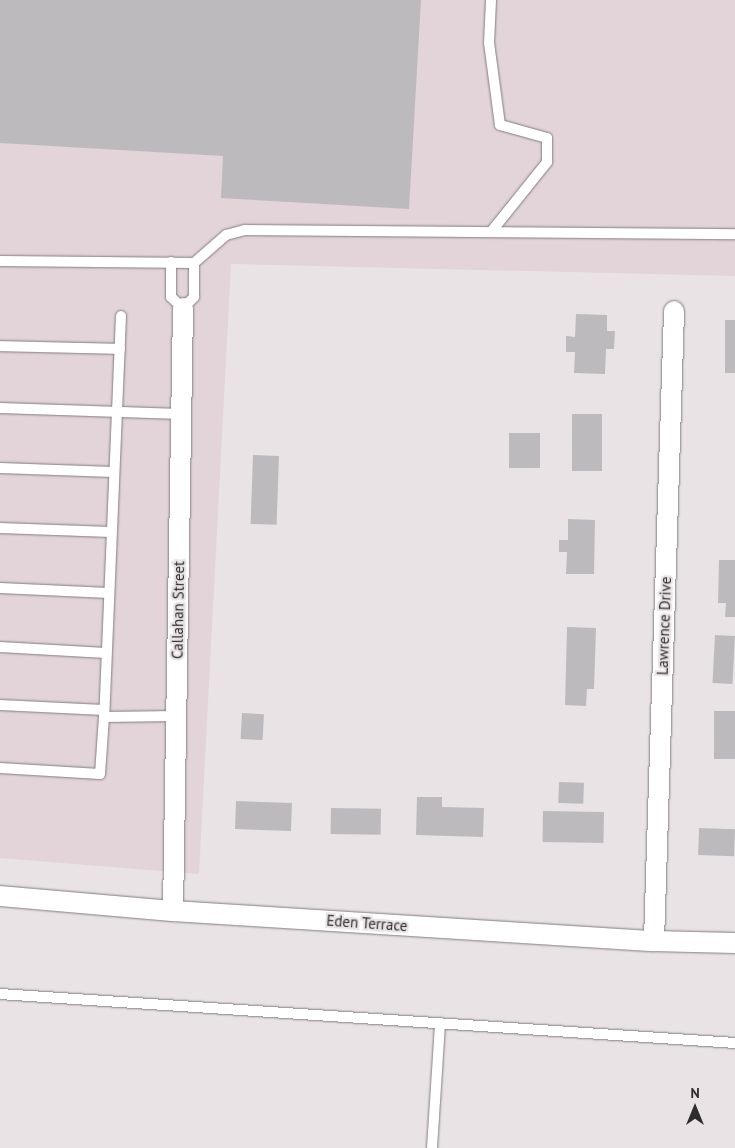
<!DOCTYPE html>
<style>
body{margin:0}
#map{position:relative;width:735px;height:1148px;overflow:hidden;background:#e9e3e5;font-family:"PT Sans",sans-serif}
div>[style]{position:absolute}
[style*='--x']{left:calc(var(--x)*1px);top:calc(var(--y)*1px);width:calc(var(--w)*1px);rotate:calc(var(--a)*1deg)}
.built>*{inset:0;background:#e2d4d9}
.building>*{inset:0;background:#bdbabd;transform-origin:0 0}
.roads{filter:drop-shadow(0 0 1px #837d7f) drop-shadow(0 0 1px #837d7f)}
.lane>*{height:10px;margin:-5px;padding:0 5px;transform-origin:5px;border-radius:5px;background:#fff}
.street>*{height:20px;margin:-10px;padding:0 10px;transform-origin:10px;border-radius:10px;background:#fff}
span{translate:-50% -50%;white-space:nowrap;text-align:center;line-height:1.15;-webkit-text-stroke:4.5px #e9e3e5;paint-order:stroke}
.street-label{font-size:15px;color:#2e2c2d}
.north{position:absolute;left:670px;top:1083px;width:50px;height:50px;-webkit-text-stroke:4px #e9e3e5;paint-order:stroke;rotate:0deg;font-size:14px;font-weight:700;line-height:20px;text-align:center;color:#2e2c2d}
.north::after{content:'';display:block;margin:auto;width:18px;height:22px;background:#2e2c2d;clip-path:polygon(50% 0,100% 100%,50% 72%,0 100%)}
</style>
<div id="map">
<div class="built">
<div style="clip-path:polygon(0 0,735px 0,735px 276px,231px 264px,199px 874px,0 858px)"></div>
</div>
<div class="building">
<div style="clip-path:polygon(0 0,421px 0,409px 209px,221px 198px,223px 156px,0 143px)"></div>
<div style="clip-path:polygon(576px 314px,607px 315px,607px 331px,615px 331px,614px 349px,606px 349px,605px 374px,574px 373px,575px 352px,566px 352px,566px 336px,575px 337px)"></div>
<div style="left:725px;top:320px;width:10px;height:53px"></div>
<div style="left:572px;top:414px;width:30px;height:57px"></div>
<div style="left:509px;top:433px;width:31px;height:35px"></div>
<div style="left:253px;top:455px;width:26px;height:69px;rotate:2deg"></div>
<div style="clip-path:polygon(568px 519px,595px 520px,594px 574px,566px 574px,567px 552px,559px 552px,559px 540px,568px 540px)"></div>
<div style="clip-path:polygon(719px 560px,735px 560px,735px 617px,725px 617px,726px 603px,718px 603px)"></div>
<div style="clip-path:polygon(567px 627px,596px 628px,594px 689px,587px 689px,586px 706px,565px 705px)"></div>
<div style="left:715px;top:635px;width:20px;height:48px;rotate:3deg"></div>
<div style="left:714px;top:711px;width:21px;height:48px"></div>
<div style="left:242px;top:713px;width:22px;height:26px;rotate:3deg"></div>
<div style="left:559px;top:782px;width:25px;height:21px;rotate:2deg"></div>
<div style="clip-path:polygon(417px 797px,442px 797px,442px 807px,484px 808px,483px 837px,416px 835px)"></div>
<div style="left:236px;top:801px;width:56px;height:28px;rotate:2deg"></div>
<div style="left:331px;top:808px;width:50px;height:26px;rotate:1deg"></div>
<div style="left:543px;top:811px;width:61px;height:31px;rotate:1deg"></div>
<div style="left:699px;top:828px;width:36px;height:27px;rotate:2deg"></div>
</div>
<div class="roads">
<div class="lane">
<div style="--x:491;--y:232;--w:90;--a:-51.3"></div>
<div style="--x:547;--y:162;--w:24;--a:-90"></div>
<div style="--x:547;--y:138;--w:49;--a:-164.5"></div>
<div style="--x:500;--y:125;--w:83;--a:-97.6"></div>
<div style="--x:489;--y:43;--w:43;--a:-87.3"></div>
<div style="--x:0;--y:261;--w:194;--a:0.6"></div>
<div style="--x:194;--y:263;--w:43;--a:-41.2"></div>
<div style="--x:226;--y:235;--w:20;--a:-15"></div>
<div style="--x:245;--y:230;--w:490;--a:0.5"></div>
<div style="--x:171;--y:262;--w:35;--a:90"></div>
<div style="--x:171;--y:297;--w:16;--a:43"></div>
<div style="--x:183;--y:308;--w:16;--a:-45"></div>
<div style="--x:194;--y:297;--w:34;--a:-90"></div>
<div style="--x:121;--y:316;--w:401;--a:92.4"></div>
<div style="--x:104;--y:717;--w:72;--a:-0.8"></div>
<div style="--x:0;--y:346;--w:120;--a:1.4"></div>
<div style="--x:0;--y:408;--w:181;--a:1.9"></div>
<div style="--x:0;--y:468;--w:113;--a:2"></div>
<div style="--x:0;--y:528;--w:111;--a:2.1"></div>
<div style="--x:0;--y:588;--w:109;--a:2.6"></div>
<div style="--x:0;--y:647;--w:106;--a:3.2"></div>
<div style="--x:0;--y:705;--w:104;--a:2.8"></div>
<div style="--x:0;--y:768;--w:100;--a:3.4"></div>
<div style="--x:100;--y:774;--w:57;--a:-86"></div>
<div style="--x:0;--y:994;--w:737;--a:3.81"></div>
<div style="--x:432;--y:1148;--w:125;--a:-86.3"></div>
</div>
<div class="street">
<div style="--x:0;--y:896;--w:174;--a:5"></div>
<div style="--x:173;--y:911;--w:482;--a:3.6"></div>
<div style="--x:654;--y:941;--w:81;--a:1.4"></div>
<div style="--x:173;--y:911;--w:603;--a:-89.05"></div>
<div style="--x:654;--y:941;--w:630;--a:-88.18"></div>
</div>
</div>
<div class="street-label">
<span style="left:178px;top:610px;rotate:-89deg">Callahan Street</span>
<span style="left:664px;top:626px;rotate:-88deg">Lawrence Drive</span>
<span style="left:367px;top:923px;rotate:4deg">Eden Terrace</span>
</div>
<div class="north">N</div>
</div>
